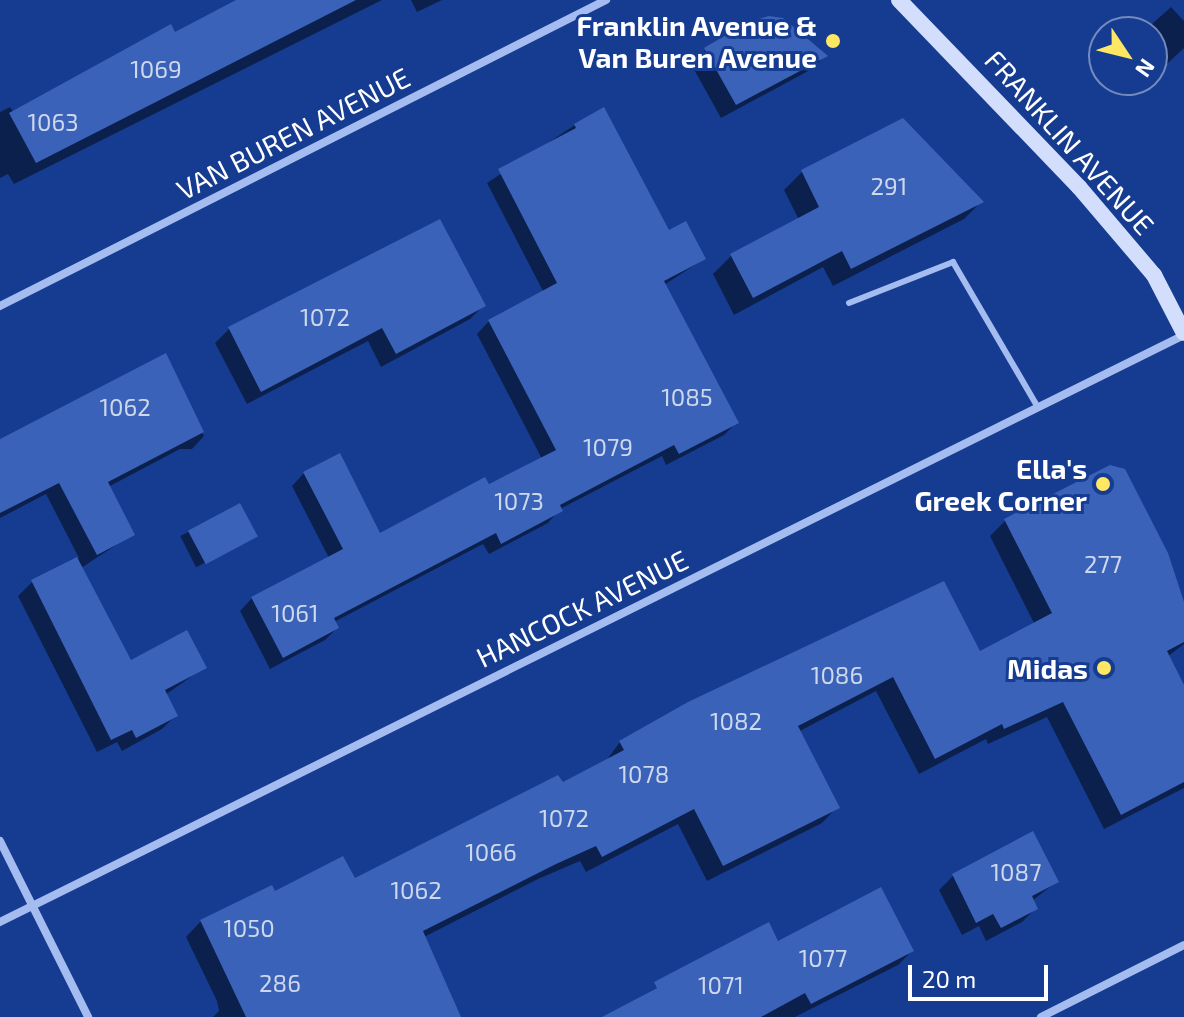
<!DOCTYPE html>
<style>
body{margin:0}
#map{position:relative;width:1184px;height:1017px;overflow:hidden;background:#163c91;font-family:"Exo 2",sans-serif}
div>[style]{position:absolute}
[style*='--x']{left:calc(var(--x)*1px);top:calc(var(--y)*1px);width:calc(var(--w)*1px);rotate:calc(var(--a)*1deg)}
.shadow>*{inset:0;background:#0007;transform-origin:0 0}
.building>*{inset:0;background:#3a62b8;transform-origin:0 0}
.service>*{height:6px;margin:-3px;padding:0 3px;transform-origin:3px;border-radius:3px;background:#a4bcf0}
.minor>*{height:8px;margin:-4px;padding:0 4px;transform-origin:4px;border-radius:4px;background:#a4bcf0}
.secondary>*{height:16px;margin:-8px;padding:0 8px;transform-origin:8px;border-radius:8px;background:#d2defb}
.dots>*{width:22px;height:22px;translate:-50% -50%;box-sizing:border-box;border:4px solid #163c91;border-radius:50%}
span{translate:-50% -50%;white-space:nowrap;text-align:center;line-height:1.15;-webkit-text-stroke:6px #163c91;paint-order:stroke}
.number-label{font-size:24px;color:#ced8ed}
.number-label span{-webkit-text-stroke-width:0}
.poi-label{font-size:28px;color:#fff;font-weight:700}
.right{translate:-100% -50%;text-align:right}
.street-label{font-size:28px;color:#fff}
.north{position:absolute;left:1088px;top:16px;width:80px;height:80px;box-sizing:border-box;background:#163c91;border:2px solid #738abd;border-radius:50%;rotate:125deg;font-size:22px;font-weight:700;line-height:32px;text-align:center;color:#fff}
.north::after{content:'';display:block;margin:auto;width:28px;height:36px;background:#ffe663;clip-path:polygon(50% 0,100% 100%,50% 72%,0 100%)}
.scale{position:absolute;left:908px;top:965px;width:140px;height:36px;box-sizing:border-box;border:4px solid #fff;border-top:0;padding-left:10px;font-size:24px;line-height:28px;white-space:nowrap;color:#fff;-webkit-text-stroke:6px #163c91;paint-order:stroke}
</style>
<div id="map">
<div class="shadow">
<div style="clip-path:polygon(241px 0,382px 0,14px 184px,8px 174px,0 178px,0 112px,10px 107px,14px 113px)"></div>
<div style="clip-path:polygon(411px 0,442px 0,417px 12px)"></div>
<div style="clip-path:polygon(1171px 7px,1184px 21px,1184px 48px,1152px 78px,1152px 32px,1143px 32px)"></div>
<div style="clip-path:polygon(705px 50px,825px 56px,812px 69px,721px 118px,691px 64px)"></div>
<div style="clip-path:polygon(1130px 80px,1150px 80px,1139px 90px)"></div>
<div style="clip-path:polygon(903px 121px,981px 202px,964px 219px,833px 286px,823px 267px,734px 315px,713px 274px,731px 256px,799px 220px,784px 190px,802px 172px)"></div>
<div style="clip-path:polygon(575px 125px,669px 233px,704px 259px,664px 285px,736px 423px,724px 435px,666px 465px,662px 456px,560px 509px,548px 523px,489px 554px,483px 544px,334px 622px,337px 628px,325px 640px,270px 669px,240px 611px,252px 598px,329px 558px,292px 486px,304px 473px,379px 535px,542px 459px,477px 334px,489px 321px,544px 293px,487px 183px)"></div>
<div style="clip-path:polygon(484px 305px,470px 319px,381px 367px,368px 341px,247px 404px,215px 343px,229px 329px)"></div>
<div style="clip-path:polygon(163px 356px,204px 436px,192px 449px,180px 449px,108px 487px,133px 534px,81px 568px,130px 662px,205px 667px,165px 695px,176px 715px,162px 729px,122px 751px,117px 742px,97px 752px,18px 596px,32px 582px,79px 558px,46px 494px,0 518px,0 439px)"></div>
<div style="left:239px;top:506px;width:35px;height:66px;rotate:63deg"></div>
<div style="clip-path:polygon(1006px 520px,1184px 608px,1184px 644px,1167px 657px,1184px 690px,1184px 788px,1104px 829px,1047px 717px,988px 744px,986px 739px,919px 774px,876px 691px,798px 732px,837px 807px,822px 823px,707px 881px,678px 824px,586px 872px,580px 861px,538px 879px,424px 937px,450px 992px,416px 1017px,213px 1017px,219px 1011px,217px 1001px,186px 937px,201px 921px,274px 894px,354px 881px,562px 785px,606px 761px,620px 742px,979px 653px,1035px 625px,990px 536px)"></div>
<div style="clip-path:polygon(953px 876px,1056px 882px,1032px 901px,1036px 908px,1022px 922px,986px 941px,979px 926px,962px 935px,939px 890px)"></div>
<div style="clip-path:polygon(768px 925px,778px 944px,912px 951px,898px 965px,795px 1017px,605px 1017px)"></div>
</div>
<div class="building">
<div style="clip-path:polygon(236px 0,356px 0,36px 163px,9px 113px,171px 24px,175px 32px)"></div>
<div style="clip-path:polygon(769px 16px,783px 18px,828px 56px,736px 105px,704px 48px,748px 22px)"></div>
<div style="clip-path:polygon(604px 107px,669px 230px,686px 221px,706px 259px,664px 281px,739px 423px,679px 454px,674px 445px,560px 505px,563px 511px,501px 544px,496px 533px,334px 618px,339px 628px,283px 658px,251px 597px,343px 549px,303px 472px,340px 453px,380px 533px,485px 477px,489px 484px,556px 450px,488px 320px,557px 283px,498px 169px,576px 128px,574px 124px)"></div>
<div style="clip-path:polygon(903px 118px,984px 202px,851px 269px,842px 251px,753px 298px,730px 254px,819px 207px,801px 170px)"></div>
<div style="clip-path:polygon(440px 219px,486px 306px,396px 354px,382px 328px,261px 392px,228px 327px)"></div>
<div style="clip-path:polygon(166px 353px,204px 432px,108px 482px,135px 535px,97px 555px,59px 483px,0 513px,0 439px)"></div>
<div style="clip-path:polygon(1110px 465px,1125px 469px,1168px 553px,1184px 602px,1184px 642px,1167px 651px,1184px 685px,1184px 782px,1121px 815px,1063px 702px,1004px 729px,1002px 724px,935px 759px,893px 677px,798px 726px,840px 808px,723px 866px,694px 809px,602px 857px,596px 846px,556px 864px,423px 931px,461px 1017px,246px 1017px,200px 920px,272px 885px,275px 891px,343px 856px,355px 878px,558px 775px,563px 782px,624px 750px,619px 741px,688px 702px,944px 581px,980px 651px,1052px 613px,1004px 519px)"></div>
<div style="left:240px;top:503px;width:38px;height:59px;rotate:62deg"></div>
<div style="clip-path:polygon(77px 557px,131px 660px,187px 630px,207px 668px,165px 690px,178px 716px,136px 738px,132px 730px,111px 740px,31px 580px)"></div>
<div style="clip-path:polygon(1033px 831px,1059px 882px,1032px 896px,1038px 909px,1001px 928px,993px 914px,976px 923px,952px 874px)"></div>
<div style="clip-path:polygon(881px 887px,914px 951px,811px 1004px,805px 993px,761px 1017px,602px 1017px,657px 988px,654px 982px,769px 922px,778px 941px)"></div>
</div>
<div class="service">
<div style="--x:849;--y:303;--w:112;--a:-21.5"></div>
<div style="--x:953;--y:262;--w:167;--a:59.7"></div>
</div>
<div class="minor">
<div style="--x:0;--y:306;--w:679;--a:-26.79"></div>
<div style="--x:0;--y:841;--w:197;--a:63.4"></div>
<div style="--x:0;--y:922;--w:1322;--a:-26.37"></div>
<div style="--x:1041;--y:1017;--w:160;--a:-26.7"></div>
</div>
<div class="secondary">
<div style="--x:899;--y:0;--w:260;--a:46.1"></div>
<div style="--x:1079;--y:187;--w:116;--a:49.6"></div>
<div style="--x:1154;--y:275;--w:65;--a:62.7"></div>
</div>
<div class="dots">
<div style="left:833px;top:41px;background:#ffe663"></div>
<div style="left:1103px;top:484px;background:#ffe663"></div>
<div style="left:1104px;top:668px;background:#ffe663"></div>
</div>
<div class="number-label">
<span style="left:156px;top:69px">1069</span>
<span style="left:53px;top:122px">1063</span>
<span style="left:889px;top:186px">291</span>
<span style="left:325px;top:317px">1072</span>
<span style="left:687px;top:397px">1085</span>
<span style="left:125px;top:407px">1062</span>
<span style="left:608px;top:447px">1079</span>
<span style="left:519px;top:501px">1073</span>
<span style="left:1103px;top:564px">277</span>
<span style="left:295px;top:613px">1061</span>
<span style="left:837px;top:675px">1086</span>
<span style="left:736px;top:721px">1082</span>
<span style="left:644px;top:774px">1078</span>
<span style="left:564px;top:818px">1072</span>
<span style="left:491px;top:852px">1066</span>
<span style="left:1016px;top:872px">1087</span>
<span style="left:416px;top:890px">1062</span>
<span style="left:249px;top:928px">1050</span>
<span style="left:823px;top:958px">1077</span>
<span style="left:280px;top:983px">286</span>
<span style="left:721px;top:985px">1071</span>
</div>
<div class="poi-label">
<span class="right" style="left:817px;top:41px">Franklin Avenue &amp;<br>Van Buren Avenue</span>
<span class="right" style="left:1087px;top:484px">Ella's<br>Greek Corner</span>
<span class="right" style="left:1088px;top:668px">Midas</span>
</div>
<div class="street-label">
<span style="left:293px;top:133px;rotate:-27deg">VAN BUREN AVENUE</span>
<span style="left:1070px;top:142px;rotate:48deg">FRANKLIN AVENUE</span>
<span style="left:582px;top:608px;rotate:-26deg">HANCOCK AVENUE</span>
</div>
<div class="north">N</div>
<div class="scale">20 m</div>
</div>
